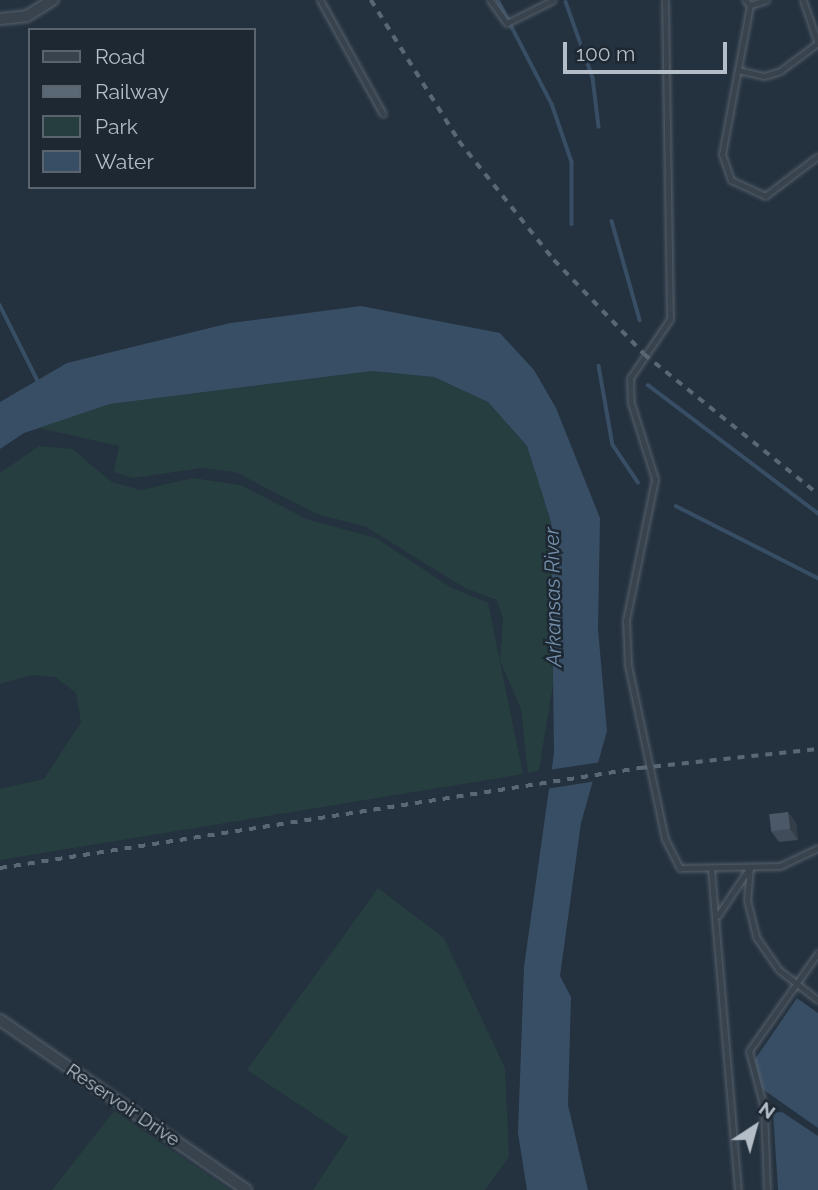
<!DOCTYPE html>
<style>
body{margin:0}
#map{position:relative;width:818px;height:1190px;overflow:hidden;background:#24313e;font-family:Raleway,sans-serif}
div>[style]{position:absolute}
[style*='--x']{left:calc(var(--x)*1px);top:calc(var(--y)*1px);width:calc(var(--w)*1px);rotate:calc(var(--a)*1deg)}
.green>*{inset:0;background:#263e3f}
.water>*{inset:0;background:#384e65}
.pier>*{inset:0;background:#24313e}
.stream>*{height:3.5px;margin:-1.75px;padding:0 1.75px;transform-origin:1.75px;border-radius:1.75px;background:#384e65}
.roads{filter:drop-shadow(0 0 2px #56616c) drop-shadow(0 0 2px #56616c)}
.lane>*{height:5px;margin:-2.5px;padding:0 2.5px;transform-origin:2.5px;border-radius:2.5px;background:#38434e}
.street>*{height:10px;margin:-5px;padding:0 5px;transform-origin:5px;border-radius:5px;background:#38434e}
.rail>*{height:3.5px;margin-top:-1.75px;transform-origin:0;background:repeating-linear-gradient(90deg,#5a6775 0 7px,transparent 0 14px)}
.wall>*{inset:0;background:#404c59}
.shaded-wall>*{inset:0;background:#343e48}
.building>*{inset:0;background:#4a5867;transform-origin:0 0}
span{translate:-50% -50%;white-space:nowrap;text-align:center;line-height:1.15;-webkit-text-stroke:5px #1d2833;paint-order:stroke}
.street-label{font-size:19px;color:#b4bec9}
.water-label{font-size:21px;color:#7490ac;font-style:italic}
.legend{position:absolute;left:28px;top:28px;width:228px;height:161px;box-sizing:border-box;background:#1d2833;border:2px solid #59646f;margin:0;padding:9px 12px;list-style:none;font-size:21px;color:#b4bec9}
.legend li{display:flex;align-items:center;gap:14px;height:35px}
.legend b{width:35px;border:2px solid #59646f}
.north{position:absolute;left:720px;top:1092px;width:70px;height:70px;-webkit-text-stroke:5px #1d2833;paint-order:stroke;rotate:36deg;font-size:19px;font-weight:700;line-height:28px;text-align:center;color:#b4bec9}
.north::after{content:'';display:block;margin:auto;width:24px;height:32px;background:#b4bec9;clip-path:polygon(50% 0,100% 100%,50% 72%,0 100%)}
.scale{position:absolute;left:563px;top:42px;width:164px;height:32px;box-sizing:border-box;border:4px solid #b4bec9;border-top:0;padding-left:9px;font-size:21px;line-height:24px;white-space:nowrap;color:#b4bec9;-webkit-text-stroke:5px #1d2833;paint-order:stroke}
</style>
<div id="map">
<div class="green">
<div style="clip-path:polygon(372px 371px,434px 377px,488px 402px,527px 446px,551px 522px,553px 684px,539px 770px,528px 773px,521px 709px,500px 661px,503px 619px,497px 600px,465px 588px,366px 527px,317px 514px,235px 472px,202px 468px,133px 478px,114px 472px,119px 446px,39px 428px,110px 404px)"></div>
<div style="clip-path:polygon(39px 446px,72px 449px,112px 482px,141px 490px,193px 478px,240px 485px,309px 520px,376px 538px,450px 587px,488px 603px,523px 774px,0 860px,0 789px,44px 779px,81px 722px,76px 693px,55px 677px,33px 675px,0 684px,0 473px)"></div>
<div style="clip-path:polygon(378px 888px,444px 938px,505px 1068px,509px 1157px,485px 1190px,313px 1190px,348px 1137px,247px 1070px)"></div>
<div style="clip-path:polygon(114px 1111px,230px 1190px,52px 1190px)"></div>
</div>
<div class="water">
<div style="clip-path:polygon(361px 306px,500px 333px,534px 370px,556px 408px,600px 518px,598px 629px,607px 731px,581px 823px,560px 976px,571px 997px,568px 1105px,588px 1190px,527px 1190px,518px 1133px,524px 967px,554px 753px,551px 522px,527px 446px,488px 402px,434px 377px,372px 371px,110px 404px,24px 433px,0 449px,0 402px,67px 363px,230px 323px)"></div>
<div style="clip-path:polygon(797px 998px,818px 1013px,818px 1128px,758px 1086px,751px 1065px)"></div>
<div style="clip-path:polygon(782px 1112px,818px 1136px,818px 1190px,778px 1190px,773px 1113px)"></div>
</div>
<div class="pier">
<div style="clip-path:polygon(602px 762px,597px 781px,546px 789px,548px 770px)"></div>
</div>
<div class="stream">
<div style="--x:498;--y:0;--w:117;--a:62.6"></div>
<div style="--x:552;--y:104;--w:61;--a:71"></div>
<div style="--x:572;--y:162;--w:62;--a:90"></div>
<div style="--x:566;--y:2;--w:81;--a:70.4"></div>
<div style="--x:593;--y:78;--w:49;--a:83"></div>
<div style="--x:612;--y:221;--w:103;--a:74.2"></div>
<div style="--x:0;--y:305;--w:85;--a:63.4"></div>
<div style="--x:599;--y:366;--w:80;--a:80"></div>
<div style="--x:613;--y:445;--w:45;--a:56"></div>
<div style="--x:648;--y:385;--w:213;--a:37"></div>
<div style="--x:676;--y:506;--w:159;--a:26.9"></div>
</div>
<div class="roads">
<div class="lane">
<div style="--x:320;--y:0;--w:130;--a:61.1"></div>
<div style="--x:490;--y:0;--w:29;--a:54"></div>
<div style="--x:507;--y:23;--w:51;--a:-26.6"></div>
<div style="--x:665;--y:0;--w:319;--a:89.1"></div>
<div style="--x:670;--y:319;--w:71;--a:124.1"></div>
<div style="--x:630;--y:378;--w:25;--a:88"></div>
<div style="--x:631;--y:403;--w:80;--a:72.5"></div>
<div style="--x:655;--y:479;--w:144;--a:101.6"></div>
<div style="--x:626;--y:620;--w:45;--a:87.5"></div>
<div style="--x:628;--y:665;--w:178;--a:78"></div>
<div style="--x:665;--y:839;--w:33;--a:63"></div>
<div style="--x:680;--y:868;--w:100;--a:-1.1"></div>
<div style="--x:780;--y:866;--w:42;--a:-25.3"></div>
<div style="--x:745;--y:0;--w:7;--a:45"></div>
<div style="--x:750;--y:5;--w:152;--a:100.6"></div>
<div style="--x:722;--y:154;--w:28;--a:71"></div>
<div style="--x:731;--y:180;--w:38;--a:25"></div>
<div style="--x:765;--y:196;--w:66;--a:-37"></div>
<div style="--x:803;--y:0;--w:46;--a:71.2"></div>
<div style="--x:750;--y:5;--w:17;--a:-17"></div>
<div style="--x:738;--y:70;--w:27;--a:13"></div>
<div style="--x:764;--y:76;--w:17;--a:-17"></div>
<div style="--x:780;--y:71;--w:47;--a:-36.4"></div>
<div style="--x:711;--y:869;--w:322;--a:85.2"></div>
<div style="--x:718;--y:915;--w:58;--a:-56.3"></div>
<div style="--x:750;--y:867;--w:33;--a:95"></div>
<div style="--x:747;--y:900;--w:38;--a:76"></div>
<div style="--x:756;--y:937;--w:40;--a:55.1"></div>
<div style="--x:779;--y:970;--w:49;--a:37.6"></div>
<div style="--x:767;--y:1190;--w:82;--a:-92.1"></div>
<div style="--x:764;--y:1108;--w:59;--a:-104.7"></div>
<div style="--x:749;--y:1051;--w:120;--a:-54.9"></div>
</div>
<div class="street">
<div style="--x:0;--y:19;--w:27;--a:-6"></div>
<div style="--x:27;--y:16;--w:31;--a:-32"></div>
<div style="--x:0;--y:1020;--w:299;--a:34.6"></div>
</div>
</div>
<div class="rail">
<div style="--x:371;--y:0;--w:166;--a:58"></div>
<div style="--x:459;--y:141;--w:152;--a:51.4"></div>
<div style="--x:554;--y:260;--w:130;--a:46.2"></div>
<div style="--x:644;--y:354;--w:223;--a:38.8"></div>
<div style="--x:0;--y:868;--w:648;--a:-8.88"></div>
<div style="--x:640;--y:768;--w:179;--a:-6.1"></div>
</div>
<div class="wall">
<div style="clip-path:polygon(788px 812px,796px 823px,798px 840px,779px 842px,771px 831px)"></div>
</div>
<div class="shaded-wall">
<div style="clip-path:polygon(788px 812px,796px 823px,798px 840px,790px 829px)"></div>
</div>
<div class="building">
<div style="left:788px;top:812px;width:17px;height:19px;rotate:83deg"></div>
</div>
<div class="street-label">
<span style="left:123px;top:1105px;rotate:34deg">Reservoir Drive</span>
</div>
<div class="water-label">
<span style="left:553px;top:597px;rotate:-91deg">Arkansas River</span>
</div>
<ul class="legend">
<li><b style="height:9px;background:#38434e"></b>Road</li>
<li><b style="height:9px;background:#5a6775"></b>Railway</li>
<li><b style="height:19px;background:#263e3f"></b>Park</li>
<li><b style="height:19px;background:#384e65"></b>Water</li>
</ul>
<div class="north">N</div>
<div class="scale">100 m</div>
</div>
